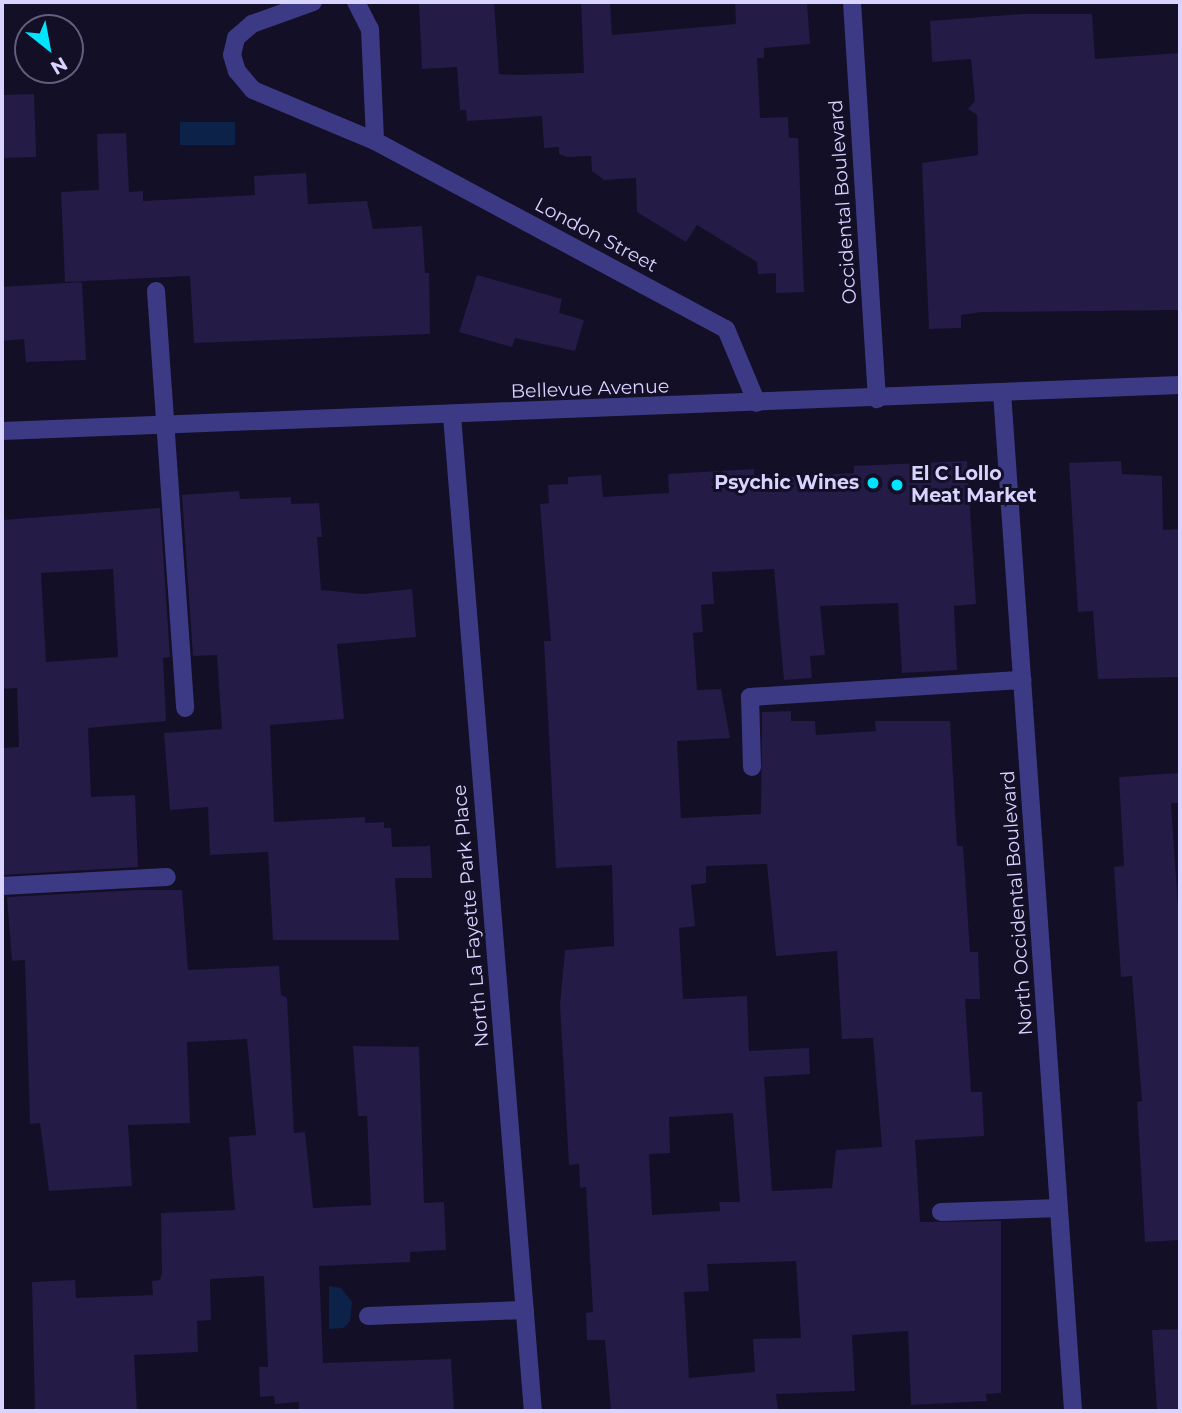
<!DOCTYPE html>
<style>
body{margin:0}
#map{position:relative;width:1182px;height:1413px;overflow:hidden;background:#130f26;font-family:Montserrat,sans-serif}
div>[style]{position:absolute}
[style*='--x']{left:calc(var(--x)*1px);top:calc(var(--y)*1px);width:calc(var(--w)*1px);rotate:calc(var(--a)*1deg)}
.water>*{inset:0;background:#0c2248;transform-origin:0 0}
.building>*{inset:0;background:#241b47;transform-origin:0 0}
.minor>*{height:18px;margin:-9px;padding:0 9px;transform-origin:9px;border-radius:9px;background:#3d3a85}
.dots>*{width:19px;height:19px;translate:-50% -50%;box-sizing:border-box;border:4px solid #130f26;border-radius:50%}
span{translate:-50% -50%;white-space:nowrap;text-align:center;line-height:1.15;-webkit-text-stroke:6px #130f26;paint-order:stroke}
.street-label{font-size:19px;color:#d9d4ff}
.poi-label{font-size:19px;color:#d9d4ff;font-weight:700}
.left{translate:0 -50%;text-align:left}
.right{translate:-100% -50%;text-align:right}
.frame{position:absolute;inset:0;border:4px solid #d9d4ff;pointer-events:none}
.north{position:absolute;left:14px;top:14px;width:70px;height:70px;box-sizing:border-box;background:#130f26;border:2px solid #625e7d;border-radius:50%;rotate:149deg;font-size:19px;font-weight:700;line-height:28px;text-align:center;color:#d9d4ff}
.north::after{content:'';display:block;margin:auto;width:24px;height:32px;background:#00e5ff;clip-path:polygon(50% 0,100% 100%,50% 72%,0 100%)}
</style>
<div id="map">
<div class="water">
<div style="left:235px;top:122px;width:23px;height:55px;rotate:90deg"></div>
<div style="clip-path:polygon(329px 1286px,341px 1288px,352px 1302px,350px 1321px,344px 1328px,329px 1329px)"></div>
</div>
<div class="building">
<div style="clip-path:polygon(419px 2px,494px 2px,499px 74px,516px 75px,584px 73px,581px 2px,610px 2px,612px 35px,736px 24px,735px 2px,807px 2px,810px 44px,764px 48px,764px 58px,757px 58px,760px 118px,788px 117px,789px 138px,798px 138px,804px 292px,776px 293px,776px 273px,758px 274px,757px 262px,697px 225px,686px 242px,637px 212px,636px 178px,604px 180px,592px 171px,591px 156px,567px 157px,559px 154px,559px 147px,544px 148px,542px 116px,467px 121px,466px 110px,460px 110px,457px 67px,422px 69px)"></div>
<div style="clip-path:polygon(1022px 14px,1092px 14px,1095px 59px,1180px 53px,1180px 310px,982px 312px,961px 315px,961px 328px,929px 329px,922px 163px,978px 155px,977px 115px,968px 109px,975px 101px,971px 59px,932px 62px,930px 21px)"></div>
<div style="left:34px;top:94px;width:63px;height:32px;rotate:88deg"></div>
<div style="clip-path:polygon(126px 133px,129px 192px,143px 191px,143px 201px,255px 195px,254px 176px,306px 173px,308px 204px,367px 201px,373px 229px,422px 226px,425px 273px,429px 273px,430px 334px,194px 343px,190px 276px,65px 282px,61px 192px,99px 190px,97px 134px)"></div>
<div style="clip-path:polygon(477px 275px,562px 299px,559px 313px,584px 320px,575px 351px,515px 338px,512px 347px,459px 332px)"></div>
<div style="clip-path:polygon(82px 282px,86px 360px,26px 362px,24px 339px,2px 341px,2px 287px)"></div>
<div style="clip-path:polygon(evenodd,967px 461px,976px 604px,954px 606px,957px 670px,902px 673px,898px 603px,820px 606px,825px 655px,810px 656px,812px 678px,784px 680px,774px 569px,712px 572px,714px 604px,701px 605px,703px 632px,693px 633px,697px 690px,721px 689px,730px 738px,677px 741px,681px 818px,761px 814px,762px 712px,791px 711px,791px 721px,815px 721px,816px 735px,876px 731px,875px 721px,950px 721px,957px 846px,963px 846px,970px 952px,978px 952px,980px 999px,965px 999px,971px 1092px,982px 1092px,984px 1136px,915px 1140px,920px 1222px,1001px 1221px,1001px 1393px,986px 1394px,987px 1401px,911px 1405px,908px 1331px,852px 1335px,855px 1391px,776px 1394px,778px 1411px,611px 1411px,605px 1340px,587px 1340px,586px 1313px,593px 1312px,586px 1187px,580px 1188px,579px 1164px,569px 1165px,560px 1005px,565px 950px,614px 946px,612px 865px,556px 868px,544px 641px,551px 641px,540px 504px,549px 503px,548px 485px,568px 484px,568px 477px,601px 475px,603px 497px,669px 493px,668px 474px,754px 469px,754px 479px,854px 473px,854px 466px,967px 461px,767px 864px,776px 956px,837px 951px,842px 1039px,873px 1038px,882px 1147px,836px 1150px,832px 1188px,772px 1191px,764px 1077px,810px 1074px,809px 1048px,749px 1051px,747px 996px,683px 999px,679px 928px,695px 926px,691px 885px,706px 883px,706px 866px,767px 864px,967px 461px,733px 1113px,740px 1202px,719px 1202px,720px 1211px,652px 1215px,649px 1154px,670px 1153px,669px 1117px,733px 1113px,967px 461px,796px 1261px,801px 1338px,753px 1339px,755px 1372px,689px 1378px,684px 1292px,709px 1291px,707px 1264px,796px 1261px)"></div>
<div style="clip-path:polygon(1121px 461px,1122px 474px,1162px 476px,1163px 530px,1180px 529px,1180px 677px,1098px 679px,1093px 611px,1078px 612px,1069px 463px)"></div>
<div style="clip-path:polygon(239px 491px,240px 499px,291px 497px,291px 504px,319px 503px,322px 537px,317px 537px,321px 590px,363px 594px,412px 589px,416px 637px,337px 644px,344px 719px,270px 725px,274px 822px,365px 817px,365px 823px,384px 822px,384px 828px,391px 828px,392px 847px,430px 846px,432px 878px,395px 878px,399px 940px,273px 940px,268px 852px,210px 855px,208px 807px,170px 810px,164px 733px,222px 729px,217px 655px,193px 656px,182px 495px)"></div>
<div style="clip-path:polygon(evenodd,160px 508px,170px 657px,163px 658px,166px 721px,88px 728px,91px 797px,135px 795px,138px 867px,2px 875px,2px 748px,19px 747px,17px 688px,2px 689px,2px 520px,160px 508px,113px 569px,118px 657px,46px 662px,41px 573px,113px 569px)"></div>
<div style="clip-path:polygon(1180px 773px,1180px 803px,1171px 803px,1180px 936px,1180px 1240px,1145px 1242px,1137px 1102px,1142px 1101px,1132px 976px,1121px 977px,1114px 867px,1124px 866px,1119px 777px)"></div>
<div style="clip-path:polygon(139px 890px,182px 890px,188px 970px,279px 966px,281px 995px,287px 998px,294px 1133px,305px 1132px,313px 1208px,371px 1205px,367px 1116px,358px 1116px,353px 1046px,419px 1047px,424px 1203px,444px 1202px,446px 1250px,410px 1252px,410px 1262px,319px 1266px,323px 1363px,451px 1359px,454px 1411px,299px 1411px,299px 1402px,275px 1404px,274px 1396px,260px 1397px,259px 1367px,268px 1367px,264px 1276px,210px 1279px,211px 1320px,197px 1321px,198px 1352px,134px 1355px,137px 1411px,35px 1411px,32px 1282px,75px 1280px,76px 1298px,153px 1295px,152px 1281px,160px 1280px,162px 1273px,161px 1213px,235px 1210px,229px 1137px,256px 1135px,247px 1039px,187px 1042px,190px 1123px,128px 1125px,132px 1186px,49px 1191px,40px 1123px,30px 1124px,25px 960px,12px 961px,7px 897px)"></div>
<div style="clip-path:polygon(1180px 1329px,1180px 1411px,1157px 1411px,1152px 1330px)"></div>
</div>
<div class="minor">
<div style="--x:313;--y:2;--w:65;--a:160.2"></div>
<div style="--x:252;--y:24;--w:21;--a:139"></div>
<div style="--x:236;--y:38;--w:17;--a:103"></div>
<div style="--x:232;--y:55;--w:17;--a:73"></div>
<div style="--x:237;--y:71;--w:25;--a:50"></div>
<div style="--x:253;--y:90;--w:132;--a:22.7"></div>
<div style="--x:375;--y:141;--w:398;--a:28.2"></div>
<div style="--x:726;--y:329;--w:80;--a:67.3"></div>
<div style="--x:356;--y:2;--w:30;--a:63"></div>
<div style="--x:370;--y:29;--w:112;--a:87.4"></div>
<div style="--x:852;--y:2;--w:398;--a:86.4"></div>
<div style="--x:156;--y:291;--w:418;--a:86"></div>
<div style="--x:1002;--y:392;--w:1021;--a:86.01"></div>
<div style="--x:452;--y:416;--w:998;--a:85.35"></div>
<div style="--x:2;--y:431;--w:1179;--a:-2.24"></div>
<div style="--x:752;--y:767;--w:70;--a:-91.6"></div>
<div style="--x:750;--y:697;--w:273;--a:-3.6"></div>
<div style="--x:2;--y:886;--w:165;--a:-3.1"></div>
<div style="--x:941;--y:1212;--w:118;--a:-1.9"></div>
<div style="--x:368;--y:1316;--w:157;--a:-2.2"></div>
</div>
<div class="dots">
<div style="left:873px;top:483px;background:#00e5ff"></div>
<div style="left:897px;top:485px;background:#00e5ff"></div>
</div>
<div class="street-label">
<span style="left:843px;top:202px;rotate:-94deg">Occidental Boulevard</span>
<span style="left:596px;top:235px;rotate:28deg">London Street</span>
<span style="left:590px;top:389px;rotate:-2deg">Bellevue Avenue</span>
<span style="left:1017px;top:903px;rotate:-94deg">North Occidental Boulevard</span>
<span style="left:471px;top:916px;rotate:-95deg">North La Fayette Park Place</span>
</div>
<div class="poi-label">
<span class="left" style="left:911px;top:485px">El C Lollo<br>Meat Market</span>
<span class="right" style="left:859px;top:483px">Psychic Wines</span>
</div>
<div class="frame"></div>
<div class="north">N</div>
</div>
